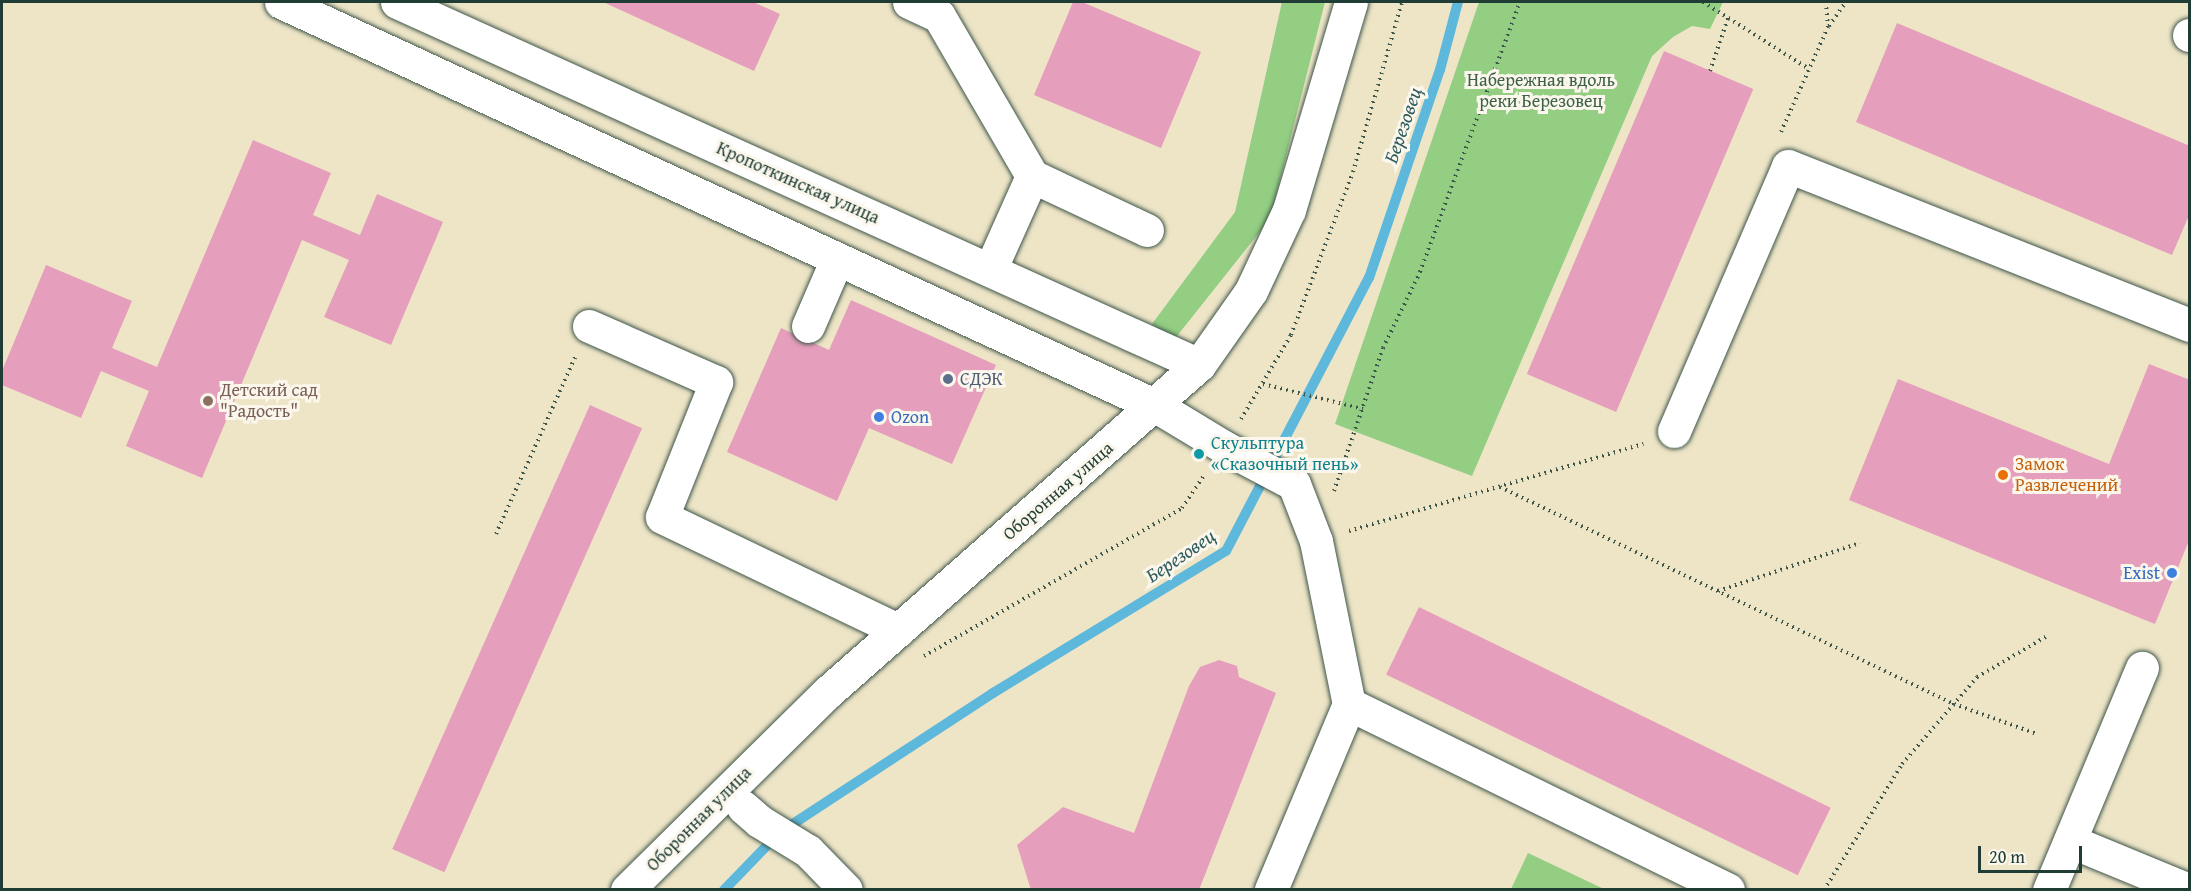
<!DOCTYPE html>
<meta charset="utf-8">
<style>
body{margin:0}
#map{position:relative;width:2191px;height:891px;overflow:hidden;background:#eee5c7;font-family:"Gentium Book Plus",serif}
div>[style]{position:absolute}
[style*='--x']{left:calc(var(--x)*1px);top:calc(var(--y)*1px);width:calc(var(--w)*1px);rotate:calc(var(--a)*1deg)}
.green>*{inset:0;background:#93ce83}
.stream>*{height:10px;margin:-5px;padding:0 5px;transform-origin:5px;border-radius:5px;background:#5eb8dc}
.building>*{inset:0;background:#e59ebb;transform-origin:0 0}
.path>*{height:4px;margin-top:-2px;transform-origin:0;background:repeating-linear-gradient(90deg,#3e564a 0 1.5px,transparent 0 6px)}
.roads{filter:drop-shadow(0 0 2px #3e564a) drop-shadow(0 0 2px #3e564a)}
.minor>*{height:33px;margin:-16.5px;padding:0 16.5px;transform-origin:16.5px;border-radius:16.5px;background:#fff}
.dots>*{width:16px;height:16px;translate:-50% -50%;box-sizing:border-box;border:3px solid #fbf7ec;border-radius:50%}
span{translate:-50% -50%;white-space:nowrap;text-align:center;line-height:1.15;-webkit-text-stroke:6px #fbf7ec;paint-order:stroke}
.park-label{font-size:18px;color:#3c6148}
.street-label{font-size:18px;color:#1f3d34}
.service-label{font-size:18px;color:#4e5e75}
.left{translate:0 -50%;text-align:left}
.education-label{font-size:18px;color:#785e54}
.shop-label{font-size:18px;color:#366cbe}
.right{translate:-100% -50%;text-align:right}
.culture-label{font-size:18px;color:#0d838f}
.food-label{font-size:18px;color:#c56008}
.water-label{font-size:20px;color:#2f5c5e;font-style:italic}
.frame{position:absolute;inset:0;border:3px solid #1f3d34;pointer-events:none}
.scale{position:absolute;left:1978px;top:846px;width:104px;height:27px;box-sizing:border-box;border:3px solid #1f3d34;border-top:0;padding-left:8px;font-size:18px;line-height:21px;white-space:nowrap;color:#1f3d34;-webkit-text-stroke:4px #fbf7ec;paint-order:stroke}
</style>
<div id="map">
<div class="green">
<div style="clip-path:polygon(1282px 2px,1325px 2px,1270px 219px,1173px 341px,1152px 324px,1235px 212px)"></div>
<div style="clip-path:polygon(1479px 2px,1723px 2px,1710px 29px,1692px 26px,1673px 37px,1652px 56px,1472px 476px,1335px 424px)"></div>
<div style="clip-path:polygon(1528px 853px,1604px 889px,1511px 889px)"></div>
</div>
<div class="stream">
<div style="--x:724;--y:890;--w:79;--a:-46"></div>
<div style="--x:779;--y:833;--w:256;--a:-33.2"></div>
<div style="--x:993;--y:693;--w:273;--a:-31.4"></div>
<div style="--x:1226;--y:551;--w:308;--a:-62.4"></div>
<div style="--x:1369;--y:278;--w:220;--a:-71.2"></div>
<div style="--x:1440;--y:70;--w:70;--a:-75.2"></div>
</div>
<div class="building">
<div style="clip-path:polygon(603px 2px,753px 2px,780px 14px,754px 71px)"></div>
<div style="clip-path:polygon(1073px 2px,1082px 2px,1201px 52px,1161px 148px,1034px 95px)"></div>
<div style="clip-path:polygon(1897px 23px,2190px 146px,2190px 213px,2172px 255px,1856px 122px)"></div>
<div style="left:1664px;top:51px;width:97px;height:351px;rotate:23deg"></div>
<div style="clip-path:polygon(253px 140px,331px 173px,313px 215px,360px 235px,377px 194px,443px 222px,391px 345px,324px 317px,349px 260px,302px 240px,202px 478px,126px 446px,149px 391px,101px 371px,81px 418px,2px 385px,2px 371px,46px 265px,132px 301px,112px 348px,157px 367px)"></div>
<div style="clip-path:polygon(851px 300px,996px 365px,952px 464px,869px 428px,837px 501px,727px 452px,781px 328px,829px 350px)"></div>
<div style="clip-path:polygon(2149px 364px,2190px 380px,2190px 538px,2155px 624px,1849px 500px,1898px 379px,2109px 464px)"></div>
<div style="left:590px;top:405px;width:57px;height:486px;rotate:24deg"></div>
<div style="left:1419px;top:607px;width:458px;height:75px;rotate:26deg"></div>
<div style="clip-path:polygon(1219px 660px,1237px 666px,1239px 677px,1276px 693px,1199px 890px,1031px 890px,1017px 845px,1063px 807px,1134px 833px,1189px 686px,1200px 667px)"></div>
</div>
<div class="path">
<div style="--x:1703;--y:2;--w:125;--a:32.3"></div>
<div style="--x:1829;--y:26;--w:29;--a:-55"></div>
<div style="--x:1710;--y:71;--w:56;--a:-71.2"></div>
<div style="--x:1781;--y:132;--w:115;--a:-65.9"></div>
<div style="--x:1828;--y:27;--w:25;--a:-95"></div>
<div style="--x:1263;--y:384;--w:103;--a:14"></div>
<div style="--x:1241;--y:419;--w:98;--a:-59.2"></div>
<div style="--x:1291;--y:335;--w:174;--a:-69.2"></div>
<div style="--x:1353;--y:172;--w:177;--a:-73.9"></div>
<div style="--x:1500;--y:487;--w:503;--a:25.55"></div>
<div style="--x:1954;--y:704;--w:88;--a:19.9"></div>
<div style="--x:1334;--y:491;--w:151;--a:-71.1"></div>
<div style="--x:1383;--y:348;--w:85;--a:-64"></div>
<div style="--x:1420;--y:272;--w:288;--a:-69.7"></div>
<div style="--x:1349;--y:531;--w:307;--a:-16.5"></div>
<div style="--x:496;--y:534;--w:194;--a:-65.9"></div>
<div style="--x:1718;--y:591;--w:150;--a:-18.7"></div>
<div style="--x:924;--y:656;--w:297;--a:-29.8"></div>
<div style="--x:1182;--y:508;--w:40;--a:-56"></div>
<div style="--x:1824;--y:890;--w:148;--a:-58.2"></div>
<div style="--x:1902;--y:764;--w:115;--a:-49.2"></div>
<div style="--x:1977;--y:677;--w:83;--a:-30.3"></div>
</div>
<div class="roads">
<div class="minor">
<div style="--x:281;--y:2;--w:964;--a:24.78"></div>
<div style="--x:1156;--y:406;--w:79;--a:31.1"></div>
<div style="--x:1224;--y:447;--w:79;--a:27.9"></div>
<div style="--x:1294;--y:484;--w:61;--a:68.9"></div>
<div style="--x:1316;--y:541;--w:166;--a:78.6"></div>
<div style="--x:1349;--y:704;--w:202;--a:112.8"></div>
<div style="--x:397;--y:2;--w:880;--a:24.35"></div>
<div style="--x:909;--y:2;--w:33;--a:25"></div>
<div style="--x:939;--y:16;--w:185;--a:59.8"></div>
<div style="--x:1032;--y:176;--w:127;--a:25.2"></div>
<div style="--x:2189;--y:35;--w:1;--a:0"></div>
<div style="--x:990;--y:270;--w:103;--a:-65.9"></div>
<div style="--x:589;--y:326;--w:139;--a:23.8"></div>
<div style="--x:716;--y:382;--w:145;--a:111.8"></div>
<div style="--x:662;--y:517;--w:262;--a:25.6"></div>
<div style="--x:808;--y:326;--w:73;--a:-66.6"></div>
<div style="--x:1674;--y:431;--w:288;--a:-66.7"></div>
<div style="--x:1788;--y:166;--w:432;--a:21.6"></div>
<div style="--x:1349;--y:704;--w:422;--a:26.1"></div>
<div style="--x:743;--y:807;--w:21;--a:41"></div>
<div style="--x:759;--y:821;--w:57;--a:31.5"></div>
<div style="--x:808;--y:851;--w:54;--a:45.7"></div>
<div style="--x:2070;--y:841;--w:129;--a:22.4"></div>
<div style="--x:627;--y:890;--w:284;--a:-44.6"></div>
<div style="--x:829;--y:691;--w:493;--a:-41.4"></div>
<div style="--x:1199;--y:365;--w:90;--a:-54.9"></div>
<div style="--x:1251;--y:291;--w:89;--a:-64.9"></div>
<div style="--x:1289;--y:210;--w:217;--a:-73.4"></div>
<div style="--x:2049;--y:890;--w:241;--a:-67.3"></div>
</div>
</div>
<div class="dots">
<div style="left:948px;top:379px;background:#5c6f8a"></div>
<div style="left:208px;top:401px;background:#8d6e63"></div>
<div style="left:879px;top:417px;background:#3f7fe0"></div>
<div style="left:1199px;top:454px;background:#0f9aa8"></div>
<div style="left:2003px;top:475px;background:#e8710a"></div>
<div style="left:2172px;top:573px;background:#3f7fe0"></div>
</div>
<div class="park-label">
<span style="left:1541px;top:91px">Набережная вдоль<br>реки Березовец</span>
</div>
<div class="street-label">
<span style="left:798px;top:183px;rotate:24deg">Кропоткинская улица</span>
<span style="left:1058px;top:491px;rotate:-41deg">Оборонная улица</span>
<span style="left:699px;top:819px;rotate:-45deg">Оборонная улица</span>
</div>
<div class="service-label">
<span class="left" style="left:960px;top:379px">СДЭК</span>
</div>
<div class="education-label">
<span class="left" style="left:220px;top:401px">Детский сад<br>"Радость"</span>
</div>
<div class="shop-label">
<span class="left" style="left:891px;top:417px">Ozon</span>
<span class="right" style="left:2160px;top:573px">Exist</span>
</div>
<div class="culture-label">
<span class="left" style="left:1211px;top:454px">Скульптура<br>«Сказочный пень»</span>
</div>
<div class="food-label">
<span class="left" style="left:2015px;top:475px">Замок<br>Развлечений</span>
</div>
<div class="water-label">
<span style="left:1402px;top:125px;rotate:-71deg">Березовец</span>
<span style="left:1180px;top:555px;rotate:-34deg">Березовец</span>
</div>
<div class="frame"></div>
<div class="scale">20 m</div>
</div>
